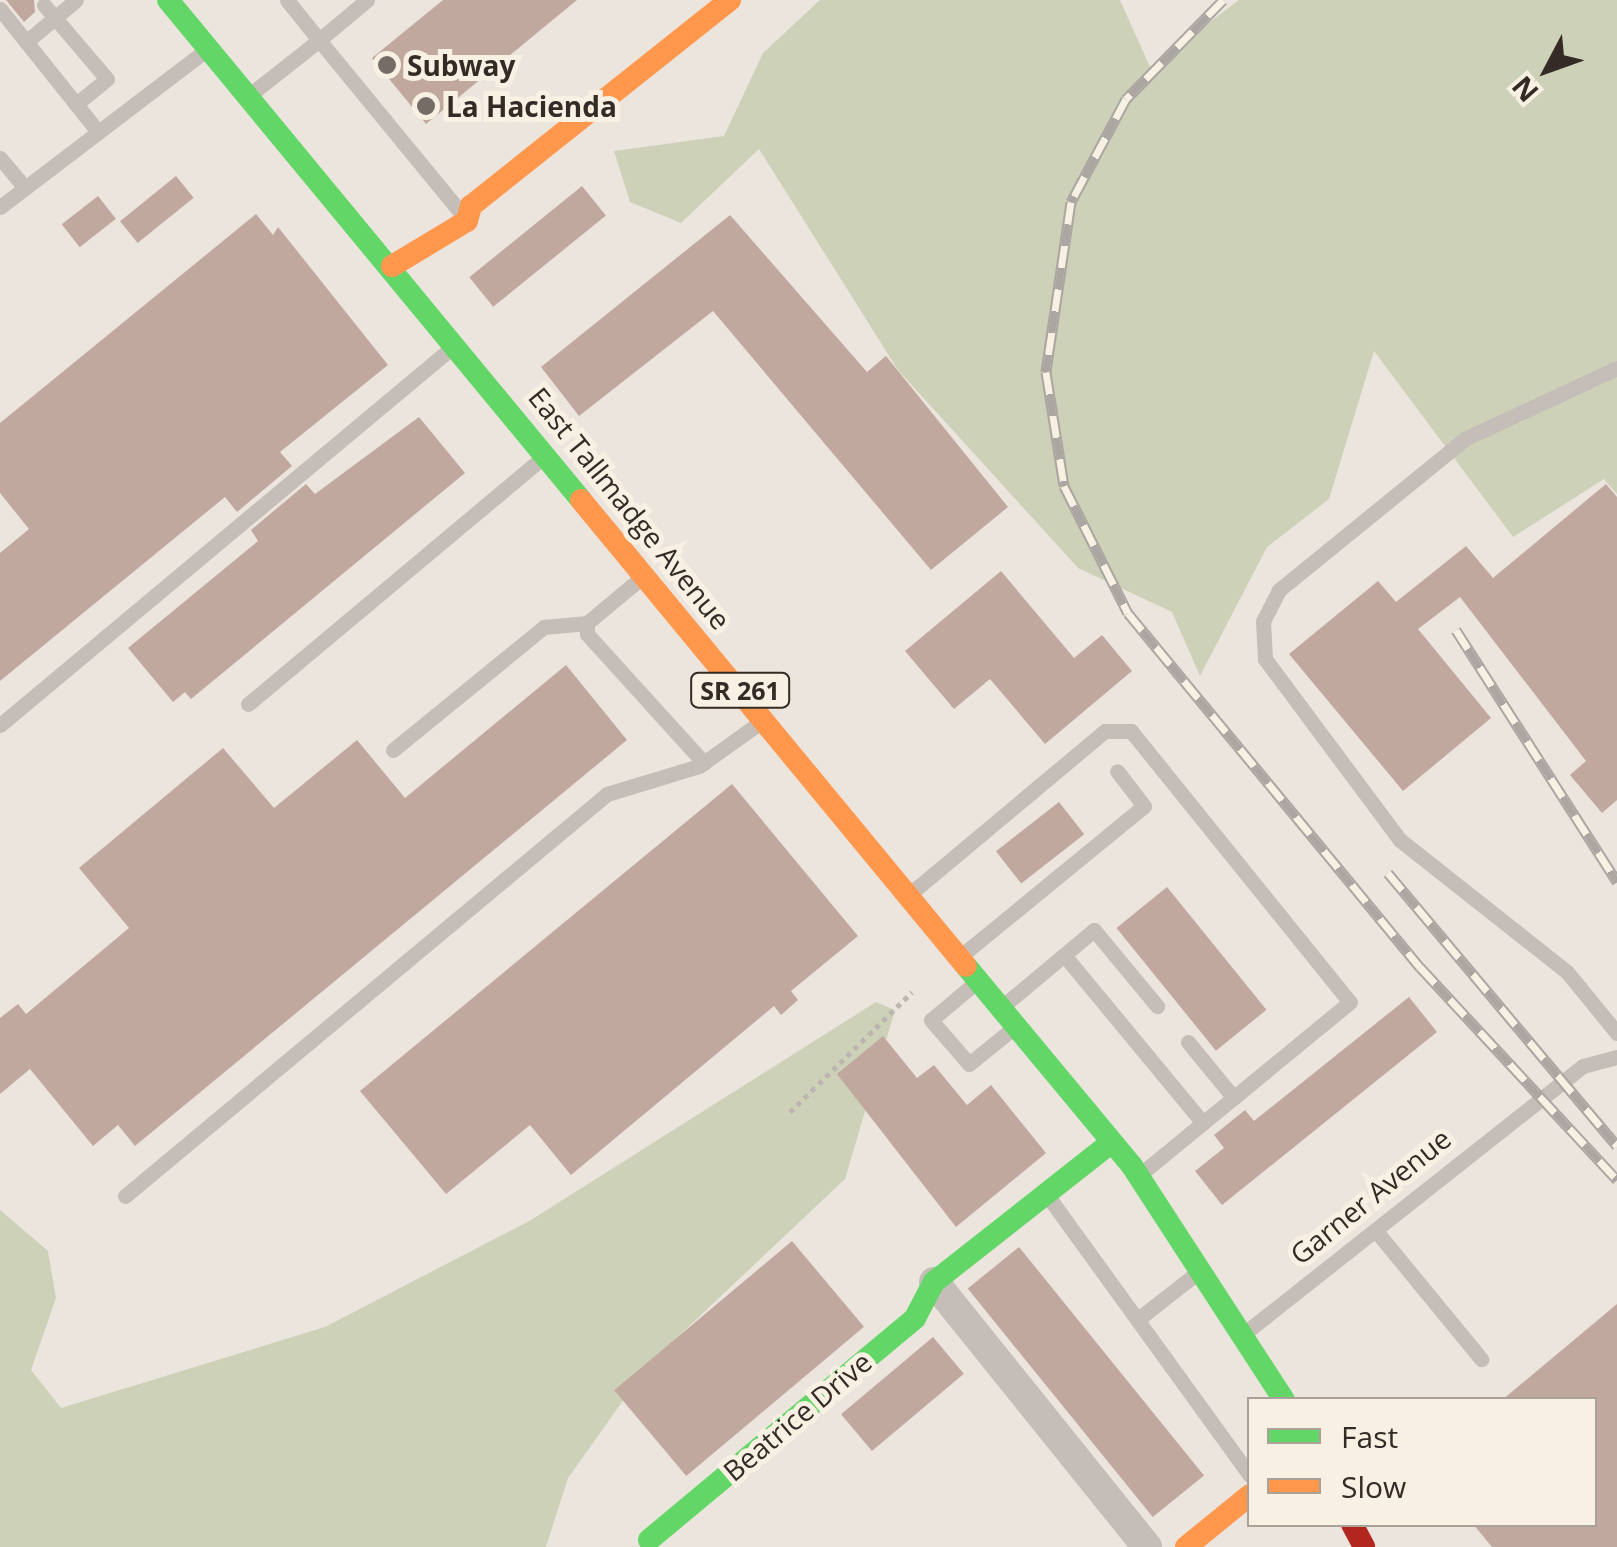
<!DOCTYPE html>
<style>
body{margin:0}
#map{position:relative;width:1617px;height:1547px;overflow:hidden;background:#ece5de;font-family:"Open Sans",sans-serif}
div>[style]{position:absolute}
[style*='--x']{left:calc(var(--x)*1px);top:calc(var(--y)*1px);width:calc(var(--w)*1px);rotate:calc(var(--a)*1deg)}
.green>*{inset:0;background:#cdd1b8}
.building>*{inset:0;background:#c0a89f;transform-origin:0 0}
.path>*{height:5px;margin-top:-2.5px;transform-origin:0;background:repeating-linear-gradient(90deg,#bdb6b0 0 5px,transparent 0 10px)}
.lane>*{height:15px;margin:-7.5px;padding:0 7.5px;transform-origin:7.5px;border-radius:7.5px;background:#c5bdb7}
.street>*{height:30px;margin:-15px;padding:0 15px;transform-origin:15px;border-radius:15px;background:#c5bdb7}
.fast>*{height:22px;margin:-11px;padding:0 11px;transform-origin:11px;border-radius:11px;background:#63d668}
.slow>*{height:22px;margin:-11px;padding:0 11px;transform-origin:11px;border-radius:11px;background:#ff974d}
.jam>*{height:22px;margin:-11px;padding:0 11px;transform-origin:11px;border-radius:11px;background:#b3261e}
.rail>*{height:11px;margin-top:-5.5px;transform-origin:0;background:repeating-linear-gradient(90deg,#f9f0e4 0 22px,#aca6a2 0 44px);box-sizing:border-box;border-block:2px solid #aca6a2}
.dots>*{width:28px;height:28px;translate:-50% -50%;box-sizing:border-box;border:5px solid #f9f0e4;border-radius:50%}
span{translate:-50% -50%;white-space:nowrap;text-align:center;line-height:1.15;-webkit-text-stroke:10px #f9f0e4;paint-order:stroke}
.shield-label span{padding:2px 8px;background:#f9f0e4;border:2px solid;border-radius:8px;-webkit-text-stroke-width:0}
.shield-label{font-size:25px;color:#352b26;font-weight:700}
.poi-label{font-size:28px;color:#352b26;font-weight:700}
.left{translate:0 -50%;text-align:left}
.street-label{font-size:28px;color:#352b26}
.legend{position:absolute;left:1247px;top:1397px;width:350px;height:130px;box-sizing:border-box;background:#f9f0e4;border:2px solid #aba198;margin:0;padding:12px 18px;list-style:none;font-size:30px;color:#352b26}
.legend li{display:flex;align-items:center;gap:20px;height:50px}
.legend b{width:50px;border:2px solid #aba198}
.north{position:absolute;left:1497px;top:20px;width:100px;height:100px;-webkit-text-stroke:8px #f9f0e4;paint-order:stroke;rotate:229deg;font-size:28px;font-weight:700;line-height:40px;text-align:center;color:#352b26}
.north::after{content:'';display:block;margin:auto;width:35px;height:45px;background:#352b26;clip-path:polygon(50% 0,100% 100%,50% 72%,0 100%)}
</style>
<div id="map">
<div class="green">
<div style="clip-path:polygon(820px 0,1120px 0,1150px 67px,1239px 0,1617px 0,1617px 494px,1604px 479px,1513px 537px,1374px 351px,1329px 499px,1267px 547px,1200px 676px,1172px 612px,1078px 568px,898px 370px,759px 149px,681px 223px,630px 202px,614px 151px,724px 136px,763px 53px)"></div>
<div style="clip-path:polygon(876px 1002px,895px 1010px,845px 1179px,649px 1364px,568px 1478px,546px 1547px,0 1547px,0 1210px,48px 1251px,56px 1298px,31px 1370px,61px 1408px,325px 1327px,531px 1220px)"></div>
</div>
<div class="building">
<div style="clip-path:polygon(6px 0,34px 0,35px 12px,24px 22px)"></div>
<div style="clip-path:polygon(443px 0,577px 0,426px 124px,372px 58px)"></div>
<div style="left:176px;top:176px;width:28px;height:72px;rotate:51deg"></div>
<div style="left:582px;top:186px;width:38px;height:145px;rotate:51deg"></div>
<div style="left:98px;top:196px;width:29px;height:46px;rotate:52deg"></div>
<div style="clip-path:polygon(256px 214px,273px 235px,278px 227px,388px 365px,280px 452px,292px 466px,237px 512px,225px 497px,0 681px,0 553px,29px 529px,0 493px,0 423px)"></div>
<div style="clip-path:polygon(730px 215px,867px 372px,886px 356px,1008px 507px,931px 570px,713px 311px,579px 416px,541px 367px)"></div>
<div style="clip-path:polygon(419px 417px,465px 473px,191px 699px,185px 692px,173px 702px,128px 648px,258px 541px,251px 530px,306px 484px,315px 494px)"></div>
<div style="clip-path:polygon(1606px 484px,1617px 497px,1617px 800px,1602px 813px,1570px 775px,1586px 761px,1460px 597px,1418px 629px,1491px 718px,1403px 791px,1289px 654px,1378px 581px,1396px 602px,1466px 546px,1493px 578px)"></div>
<div style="clip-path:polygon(1001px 571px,1074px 658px,1102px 635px,1132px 671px,1045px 744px,990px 679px,954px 709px,905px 651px)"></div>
<div style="clip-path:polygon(566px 665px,627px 740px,135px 1146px,118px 1125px,93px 1146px,30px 1069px,0 1094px,0 1018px,18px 1004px,26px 1014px,129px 928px,79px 868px,223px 748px,274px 808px,357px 740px,405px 798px)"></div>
<div style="clip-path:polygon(732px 784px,858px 936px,791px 991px,798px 1000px,781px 1015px,774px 1006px,571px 1175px,530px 1125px,446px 1194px,360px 1091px)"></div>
<div style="left:1059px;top:802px;width:41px;height:80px;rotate:52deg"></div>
<div style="left:1167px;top:887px;width:158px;height:65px;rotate:51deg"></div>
<div style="clip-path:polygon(1409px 997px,1437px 1032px,1222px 1205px,1195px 1171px,1224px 1148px,1214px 1135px,1245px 1110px,1254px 1121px)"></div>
<div style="clip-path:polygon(883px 1036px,917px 1078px,934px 1065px,967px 1105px,991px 1085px,1046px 1153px,956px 1227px,837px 1074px)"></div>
<div style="left:792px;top:1241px;width:112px;height:232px;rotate:50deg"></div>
<div style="left:1019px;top:1247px;width:294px;height:66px;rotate:51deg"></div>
<div style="clip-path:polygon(1617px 1304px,1617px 1547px,1492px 1547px,1473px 1524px,1594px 1524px,1594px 1400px,1502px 1400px)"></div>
<div style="left:933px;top:1337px;width:48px;height:120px;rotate:50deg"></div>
</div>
<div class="path">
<div style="--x:790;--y:1112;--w:171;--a:-44.5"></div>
</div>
<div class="lane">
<div style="--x:367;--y:0;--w:62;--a:140.2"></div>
<div style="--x:319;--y:40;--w:225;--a:50.6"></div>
<div style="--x:44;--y:5;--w:97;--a:49.6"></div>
<div style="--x:107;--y:79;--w:40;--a:141"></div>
<div style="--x:0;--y:9;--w:152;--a:51.4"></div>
<div style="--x:26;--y:42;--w:65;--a:-40"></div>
<div style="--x:252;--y:93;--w:85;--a:-38.3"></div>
<div style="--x:319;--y:40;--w:51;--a:-128.7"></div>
<div style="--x:0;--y:158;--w:38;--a:50"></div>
<div style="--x:0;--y:207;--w:259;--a:-37.3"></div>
<div style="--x:1617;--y:368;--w:166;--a:155.1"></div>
<div style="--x:1466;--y:438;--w:241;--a:140.9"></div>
<div style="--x:1279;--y:590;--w:35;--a:117"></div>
<div style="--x:1263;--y:621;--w:38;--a:87"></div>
<div style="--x:1265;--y:659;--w:226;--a:53.3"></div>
<div style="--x:1400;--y:840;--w:213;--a:38.3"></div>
<div style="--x:1567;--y:972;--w:79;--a:50.7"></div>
<div style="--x:641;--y:578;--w:70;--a:140.2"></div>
<div style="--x:587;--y:623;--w:11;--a:90"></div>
<div style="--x:587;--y:634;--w:174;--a:47.8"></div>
<div style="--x:248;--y:704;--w:381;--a:-39.9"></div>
<div style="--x:0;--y:725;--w:585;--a:-39.87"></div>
<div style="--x:393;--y:750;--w:195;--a:-39.2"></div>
<div style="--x:544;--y:627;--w:43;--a:-5.3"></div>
<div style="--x:911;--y:893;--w:253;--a:-39.9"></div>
<div style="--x:1105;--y:731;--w:26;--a:0"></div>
<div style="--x:1131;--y:731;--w:348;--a:51.1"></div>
<div style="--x:1350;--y:1002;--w:269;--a:140.6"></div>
<div style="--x:962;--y:955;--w:235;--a:-39.3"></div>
<div style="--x:1144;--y:806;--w:44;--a:-127.6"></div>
<div style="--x:1064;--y:955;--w:218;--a:50.4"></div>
<div style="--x:975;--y:983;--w:57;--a:139.9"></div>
<div style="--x:931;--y:1020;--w:58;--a:49.2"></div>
<div style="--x:969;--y:1064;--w:55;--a:-39.1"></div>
<div style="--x:1004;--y:1005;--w:117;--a:-39.8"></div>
<div style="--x:1094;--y:930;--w:99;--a:50.3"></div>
<div style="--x:1188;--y:1042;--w:72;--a:50.6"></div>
<div style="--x:1047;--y:1195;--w:346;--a:54.1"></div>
<div style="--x:125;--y:1196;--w:628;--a:-39.83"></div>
<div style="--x:607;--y:794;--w:96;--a:-16.9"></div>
<div style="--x:699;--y:766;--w:76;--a:-35.4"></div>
<div style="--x:1376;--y:1231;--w:166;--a:50.6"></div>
<div style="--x:1142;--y:1316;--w:70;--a:-38"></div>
<div style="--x:1246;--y:1332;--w:429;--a:-38.3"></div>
<div style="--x:1583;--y:1066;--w:35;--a:-15"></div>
</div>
<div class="street">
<div style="--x:934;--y:1282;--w:340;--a:51.2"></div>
</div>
<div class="fast">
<div style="--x:168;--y:0;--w:649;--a:50.44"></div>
<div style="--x:966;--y:966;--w:260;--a:50.3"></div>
<div style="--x:1132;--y:1166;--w:279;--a:57"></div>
<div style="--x:649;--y:1540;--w:346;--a:-39.8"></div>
<div style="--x:915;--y:1318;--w:41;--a:-62.2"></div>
<div style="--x:934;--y:1282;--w:226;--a:-38.2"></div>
</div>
<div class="slow">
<div style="--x:392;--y:266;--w:87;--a:-31"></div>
<div style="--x:467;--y:221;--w:16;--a:-75"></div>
<div style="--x:471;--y:206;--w:331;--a:-38.5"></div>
<div style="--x:581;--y:500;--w:604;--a:50.44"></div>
<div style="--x:1186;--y:1547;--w:82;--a:-39.1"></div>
</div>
<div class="jam">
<div style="--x:1352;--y:1524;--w:26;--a:62"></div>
</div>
<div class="rail">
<div style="--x:1223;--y:0;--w:139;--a:134.4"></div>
<div style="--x:1126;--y:99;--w:117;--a:118.1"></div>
<div style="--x:1071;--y:202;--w:172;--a:98.4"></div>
<div style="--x:1046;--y:372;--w:115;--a:81"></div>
<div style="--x:1064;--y:486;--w:142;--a:63.3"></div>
<div style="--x:1128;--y:613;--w:459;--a:50.5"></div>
<div style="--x:1420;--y:967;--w:290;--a:47.2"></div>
<div style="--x:1456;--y:630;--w:299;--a:57.4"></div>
<div style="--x:1388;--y:873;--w:356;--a:50"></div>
</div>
<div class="dots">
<div style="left:387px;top:65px;background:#756c66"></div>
<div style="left:426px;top:106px;background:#756c66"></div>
</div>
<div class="shield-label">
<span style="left:740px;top:690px">SR 261</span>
</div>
<div class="poi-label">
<span class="left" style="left:407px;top:65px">Subway</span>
<span class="left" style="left:446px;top:106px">La Hacienda</span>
</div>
<div class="street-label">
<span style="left:630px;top:508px;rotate:51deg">East Tallmadge Avenue</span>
<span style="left:1370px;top:1196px;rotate:-39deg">Garner Avenue</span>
<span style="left:797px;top:1416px;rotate:-40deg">Beatrice Drive</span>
</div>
<ul class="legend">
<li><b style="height:12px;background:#63d668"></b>Fast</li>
<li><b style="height:12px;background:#ff974d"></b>Slow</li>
</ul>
<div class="north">N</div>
</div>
